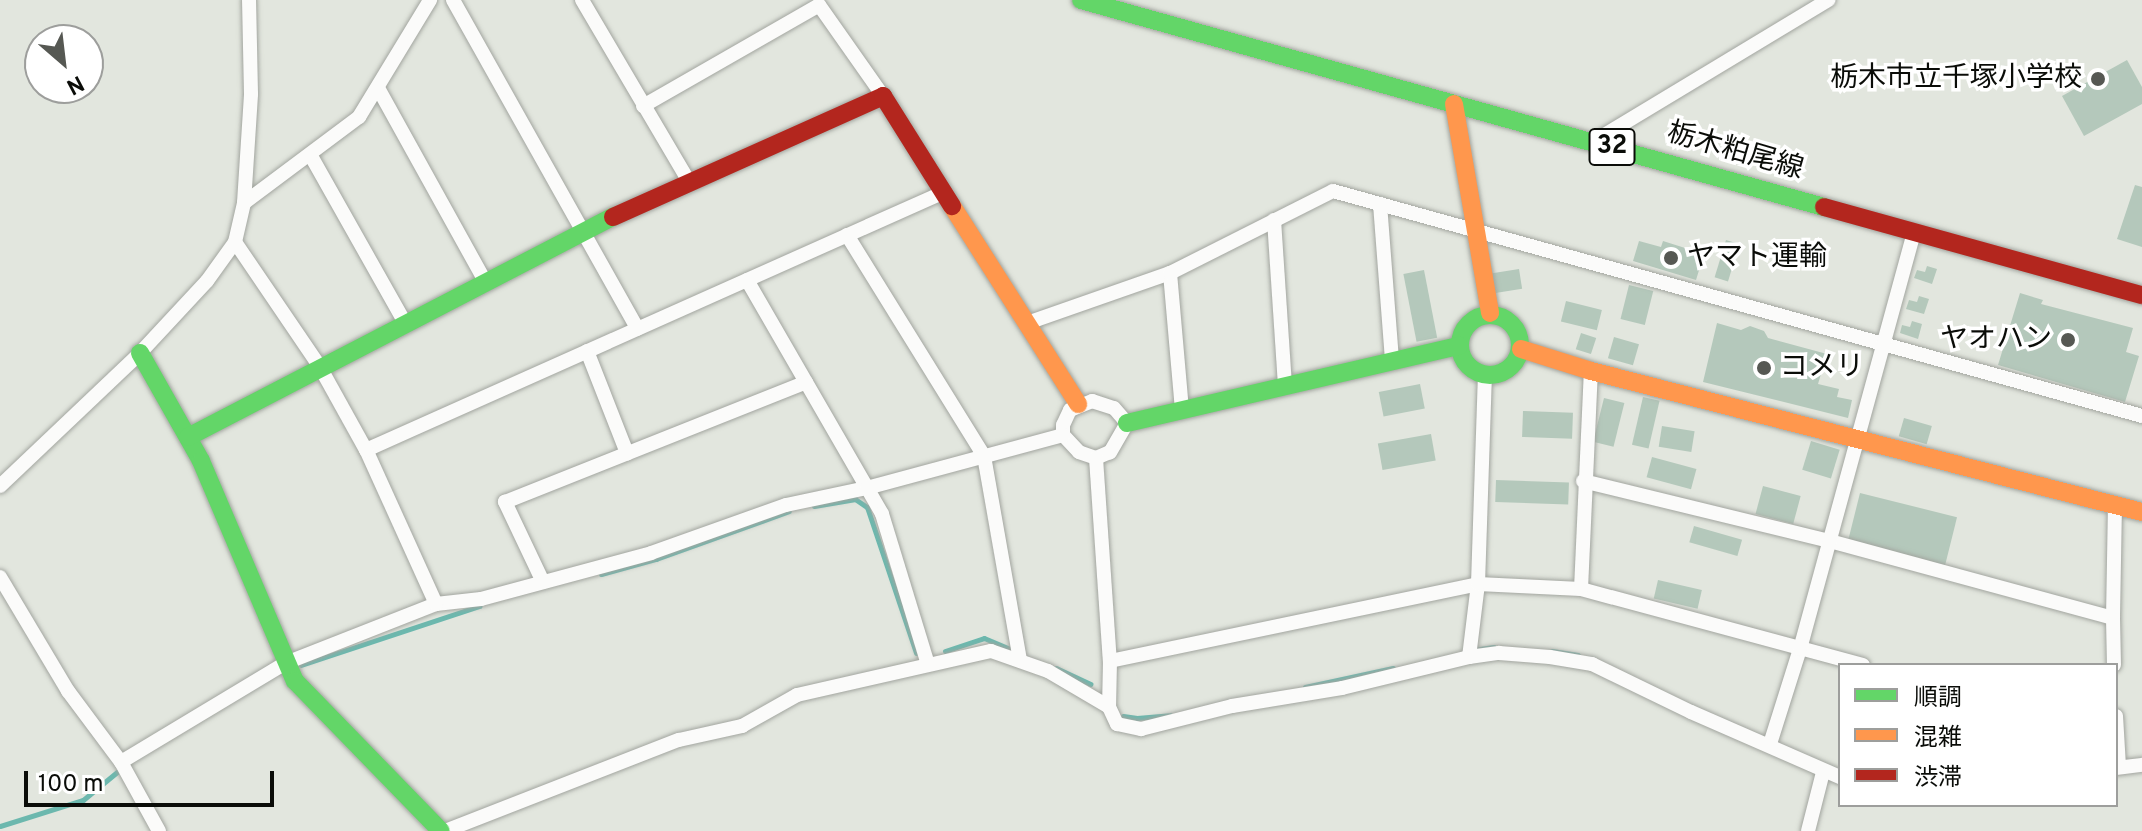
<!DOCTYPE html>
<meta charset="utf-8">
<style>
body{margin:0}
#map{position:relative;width:2142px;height:831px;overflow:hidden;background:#e2e6de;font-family:Overpass,"Noto Sans JP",sans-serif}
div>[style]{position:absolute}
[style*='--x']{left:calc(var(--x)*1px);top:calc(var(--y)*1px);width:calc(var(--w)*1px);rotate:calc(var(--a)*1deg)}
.stream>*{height:5px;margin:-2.5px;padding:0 2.5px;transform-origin:2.5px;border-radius:2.5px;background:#6cb8ae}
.building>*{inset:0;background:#b4c8bb;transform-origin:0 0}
.roads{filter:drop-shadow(0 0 2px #a2a59f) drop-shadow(0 0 2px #a2a59f)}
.street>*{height:14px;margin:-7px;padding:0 7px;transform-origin:7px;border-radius:7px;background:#fbfbfa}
.fast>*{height:18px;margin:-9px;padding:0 9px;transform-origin:9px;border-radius:9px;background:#63d668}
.fast>.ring{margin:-9px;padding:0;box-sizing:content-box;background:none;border:18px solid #63d668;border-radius:50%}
.slow>*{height:18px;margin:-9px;padding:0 9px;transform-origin:9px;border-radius:9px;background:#ff974d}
.jam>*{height:18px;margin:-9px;padding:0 9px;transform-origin:9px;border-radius:9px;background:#b3261e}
.dots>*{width:22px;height:22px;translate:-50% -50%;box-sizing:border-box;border:4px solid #fff;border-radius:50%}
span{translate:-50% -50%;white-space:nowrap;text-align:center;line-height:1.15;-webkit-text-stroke:7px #fff;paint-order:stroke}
.shield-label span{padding:2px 6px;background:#fff;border:2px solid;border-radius:6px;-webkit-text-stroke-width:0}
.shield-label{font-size:26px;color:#0a0c08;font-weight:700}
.poi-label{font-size:28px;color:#0a0c08}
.right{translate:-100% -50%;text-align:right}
.left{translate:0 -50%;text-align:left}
.street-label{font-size:28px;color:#0a0c08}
.legend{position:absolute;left:1838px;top:663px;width:280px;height:144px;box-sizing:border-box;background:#fff;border:2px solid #9d9e9c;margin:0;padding:10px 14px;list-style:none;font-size:24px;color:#0a0c08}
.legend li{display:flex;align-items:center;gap:16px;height:40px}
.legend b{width:40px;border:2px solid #9d9e9c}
.north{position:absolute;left:24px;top:24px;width:80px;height:80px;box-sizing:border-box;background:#fff;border:2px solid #9d9e9c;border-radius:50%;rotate:152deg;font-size:22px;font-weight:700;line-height:32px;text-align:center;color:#0a0c08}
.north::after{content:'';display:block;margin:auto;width:28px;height:36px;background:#565853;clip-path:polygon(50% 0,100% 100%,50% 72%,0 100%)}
.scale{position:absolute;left:24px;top:771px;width:250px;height:36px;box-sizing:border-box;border:4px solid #0a0c08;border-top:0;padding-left:10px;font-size:24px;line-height:28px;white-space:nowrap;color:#0a0c08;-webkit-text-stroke:6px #fff;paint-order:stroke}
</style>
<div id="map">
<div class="stream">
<div style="--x:814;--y:506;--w:42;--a:-9.7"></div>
<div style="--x:855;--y:499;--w:14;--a:34"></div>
<div style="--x:867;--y:507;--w:154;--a:71.4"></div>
<div style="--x:601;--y:574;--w:57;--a:-15.3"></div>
<div style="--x:656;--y:559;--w:141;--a:-19.8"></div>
<div style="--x:1473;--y:650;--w:21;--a:-8"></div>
<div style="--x:945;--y:651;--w:41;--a:-18.4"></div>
<div style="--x:984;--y:638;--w:36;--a:23"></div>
<div style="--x:1552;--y:651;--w:26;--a:9"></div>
<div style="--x:301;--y:665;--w:188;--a:-18.3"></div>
<div style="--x:1056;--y:668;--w:38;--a:25"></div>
<div style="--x:1305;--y:687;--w:90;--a:-12.2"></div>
<div style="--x:1123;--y:716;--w:14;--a:8"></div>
<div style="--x:1137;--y:718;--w:33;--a:-5"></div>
<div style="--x:0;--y:826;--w:87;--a:-17.4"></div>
<div style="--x:83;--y:800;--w:44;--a:-39.5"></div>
</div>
<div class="building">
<div style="clip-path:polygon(2127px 60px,2142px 87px,2142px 104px,2084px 136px,2062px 96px)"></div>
<div style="clip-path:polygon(2135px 185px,2142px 187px,2142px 247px,2117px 239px)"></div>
<div style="left:1726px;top:240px;width:14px;height:39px;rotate:17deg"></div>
<div style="clip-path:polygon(1639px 241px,1661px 247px,1663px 241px,1704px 254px,1696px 280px,1633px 261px)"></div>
<div style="clip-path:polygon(1927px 266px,1937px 269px,1932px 284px,1914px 278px,1917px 270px,1925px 272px)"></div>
<div style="left:1519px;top:269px;width:20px;height:27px;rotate:81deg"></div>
<div style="left:1424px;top:270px;width:69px;height:21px;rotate:79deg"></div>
<div style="left:1629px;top:285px;width:25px;height:35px;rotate:14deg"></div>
<div style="clip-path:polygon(2020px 293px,2043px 300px,2041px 304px,2133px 328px,2126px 352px,2139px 356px,2125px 402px,1998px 365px)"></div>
<div style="clip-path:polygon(1919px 296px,1929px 299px,1924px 314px,1906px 309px,1909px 300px,1917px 302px)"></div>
<div style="left:1566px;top:301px;width:37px;height:21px;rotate:14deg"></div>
<div style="clip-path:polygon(1912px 321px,1922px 324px,1918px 339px,1900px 333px,1902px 325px,1910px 327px)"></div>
<div style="clip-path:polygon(1717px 323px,1741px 330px,1750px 326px,1764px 331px,1768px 338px,1827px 354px,1818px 384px,1839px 389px,1837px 397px,1852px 400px,1848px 418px,1703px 382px)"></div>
<div style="left:1581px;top:333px;width:16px;height:17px;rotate:18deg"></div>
<div style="left:1614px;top:337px;width:26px;height:22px;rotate:16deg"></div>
<div style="left:1420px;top:384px;width:25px;height:42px;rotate:79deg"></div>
<div style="left:1643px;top:397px;width:17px;height:49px;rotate:13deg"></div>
<div style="left:1604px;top:398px;width:21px;height:45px;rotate:14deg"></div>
<div style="left:1523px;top:411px;width:50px;height:26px;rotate:2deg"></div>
<div style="left:1904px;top:418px;width:29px;height:19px;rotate:16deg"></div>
<div style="left:1662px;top:426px;width:33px;height:21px;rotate:9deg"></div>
<div style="left:1431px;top:434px;width:27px;height:54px;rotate:80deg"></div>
<div style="left:1811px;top:441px;width:30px;height:30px;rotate:17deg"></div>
<div style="left:1652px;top:457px;width:46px;height:21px;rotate:15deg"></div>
<div style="left:1496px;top:480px;width:73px;height:22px;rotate:2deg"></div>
<div style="left:1763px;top:486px;width:39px;height:29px;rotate:15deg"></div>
<div style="left:1860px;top:493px;width:100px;height:51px;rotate:14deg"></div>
<div style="left:1694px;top:526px;width:50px;height:17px;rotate:16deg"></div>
<div style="left:1658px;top:580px;width:45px;height:19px;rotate:13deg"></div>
</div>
<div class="roads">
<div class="street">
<div style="--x:453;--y:0;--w:377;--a:60.7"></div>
<div style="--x:582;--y:0;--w:211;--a:59.5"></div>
<div style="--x:378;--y:88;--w:221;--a:61"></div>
<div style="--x:643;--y:106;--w:203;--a:-29.8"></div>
<div style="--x:819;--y:5;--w:111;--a:54.9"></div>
<div style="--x:1593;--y:142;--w:275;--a:-31.1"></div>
<div style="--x:311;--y:156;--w:192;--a:60.6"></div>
<div style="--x:244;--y:203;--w:144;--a:-36.8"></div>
<div style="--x:359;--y:117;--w:137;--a:-58.7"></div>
<div style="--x:1380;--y:204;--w:157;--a:85.6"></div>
<div style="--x:1274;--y:220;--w:166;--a:86.2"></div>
<div style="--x:847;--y:235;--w:260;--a:58.2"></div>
<div style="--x:984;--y:456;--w:207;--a:80"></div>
<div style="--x:1170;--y:273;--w:138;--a:85"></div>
<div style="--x:747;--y:280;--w:270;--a:60"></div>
<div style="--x:882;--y:514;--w:157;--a:73"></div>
<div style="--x:1027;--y:323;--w:151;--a:-19.3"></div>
<div style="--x:1170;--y:273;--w:182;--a:-26.7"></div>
<div style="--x:1333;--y:191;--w:840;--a:15.54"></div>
<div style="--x:587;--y:351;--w:110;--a:68.6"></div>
<div style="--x:366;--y:450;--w:633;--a:-24.05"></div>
<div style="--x:1096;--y:458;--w:18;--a:-161"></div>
<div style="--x:1079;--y:452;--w:23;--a:-133"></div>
<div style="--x:1063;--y:435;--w:10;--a:-90"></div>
<div style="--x:1063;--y:425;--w:17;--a:-65"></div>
<div style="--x:1070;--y:410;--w:24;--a:-22"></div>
<div style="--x:1092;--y:401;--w:23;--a:18"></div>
<div style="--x:1114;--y:408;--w:20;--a:49"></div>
<div style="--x:1127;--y:423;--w:34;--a:120"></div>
<div style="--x:1110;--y:452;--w:15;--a:157"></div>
<div style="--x:1096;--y:458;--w:203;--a:86.1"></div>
<div style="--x:1110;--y:661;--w:376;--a:-11.8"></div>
<div style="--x:1478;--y:584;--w:103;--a:2.8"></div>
<div style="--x:1581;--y:589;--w:292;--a:15.1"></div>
<div style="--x:1583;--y:481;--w:254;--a:13.7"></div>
<div style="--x:1830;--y:541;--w:293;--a:15.2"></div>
<div style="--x:2113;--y:618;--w:47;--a:88.8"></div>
<div style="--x:0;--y:486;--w:193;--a:-43.5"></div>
<div style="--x:140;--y:353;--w:98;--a:-47.1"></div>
<div style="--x:207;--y:281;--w:48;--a:-54.3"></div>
<div style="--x:235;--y:242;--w:40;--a:-77"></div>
<div style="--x:244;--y:203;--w:109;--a:-86.3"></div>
<div style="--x:251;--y:94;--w:94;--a:-91.2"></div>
<div style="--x:0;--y:577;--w:133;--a:59.2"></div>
<div style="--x:68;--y:691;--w:89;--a:53.3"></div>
<div style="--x:121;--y:762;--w:79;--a:61.2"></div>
<div style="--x:543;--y:582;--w:89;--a:-115.4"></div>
<div style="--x:505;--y:502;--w:324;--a:-21.7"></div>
<div style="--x:1581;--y:589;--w:218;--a:-87.4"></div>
<div style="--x:436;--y:604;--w:45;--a:-6.3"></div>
<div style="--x:481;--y:599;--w:176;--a:-15.1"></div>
<div style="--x:651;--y:553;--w:143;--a:-19.6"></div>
<div style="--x:786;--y:505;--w:83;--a:-11.9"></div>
<div style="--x:867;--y:488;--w:203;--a:-15.1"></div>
<div style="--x:2113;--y:618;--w:112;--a:-89"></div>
<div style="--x:1469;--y:657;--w:74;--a:-83"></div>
<div style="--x:1478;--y:584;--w:209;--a:-88.1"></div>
<div style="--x:1110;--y:661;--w:46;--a:91.2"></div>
<div style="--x:1109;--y:707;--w:19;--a:65"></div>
<div style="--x:1117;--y:724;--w:25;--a:12"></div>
<div style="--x:1141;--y:729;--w:94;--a:-14.2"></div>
<div style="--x:1232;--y:706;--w:111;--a:-9.3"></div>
<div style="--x:1342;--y:688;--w:131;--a:-13.7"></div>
<div style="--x:1469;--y:657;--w:30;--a:-8"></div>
<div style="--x:1499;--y:653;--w:51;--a:4.5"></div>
<div style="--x:1550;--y:657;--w:43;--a:9.5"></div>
<div style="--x:1592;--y:664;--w:110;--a:25.9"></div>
<div style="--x:1691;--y:712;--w:163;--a:23.6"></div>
<div style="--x:2116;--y:716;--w:51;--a:86.6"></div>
<div style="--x:1770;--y:744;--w:100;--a:-72.5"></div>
<div style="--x:1800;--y:649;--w:432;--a:-74.7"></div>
<div style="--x:121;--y:762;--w:192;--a:-31"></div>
<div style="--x:286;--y:663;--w:161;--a:-21.5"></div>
<div style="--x:436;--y:604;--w:169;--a:-114.4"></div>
<div style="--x:366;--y:450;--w:95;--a:-119"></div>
<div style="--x:320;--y:367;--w:151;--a:-124.2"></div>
<div style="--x:2116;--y:768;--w:26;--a:-7"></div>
<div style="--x:445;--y:831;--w:251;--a:-21.3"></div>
<div style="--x:679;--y:740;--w:65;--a:-12.5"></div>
<div style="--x:742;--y:726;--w:63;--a:-29.4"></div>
<div style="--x:797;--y:695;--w:199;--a:-12.8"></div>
<div style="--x:991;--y:651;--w:60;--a:19.3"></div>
<div style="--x:1048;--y:671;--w:71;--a:30.5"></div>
<div style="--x:1808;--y:831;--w:61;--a:-75.7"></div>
</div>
<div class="fast">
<div style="--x:1081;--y:0;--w:771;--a:15.57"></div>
<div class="ring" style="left:1460px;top:315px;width:42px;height:42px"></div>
<div style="--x:140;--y:353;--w:124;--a:60.5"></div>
<div style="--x:201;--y:461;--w:239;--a:66.9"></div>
<div style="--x:295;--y:681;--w:209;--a:45.8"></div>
<div style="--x:1127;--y:423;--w:341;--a:-13.1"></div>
<div style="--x:188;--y:437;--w:479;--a:-27.4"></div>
</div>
<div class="slow">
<div style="--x:1454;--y:104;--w:212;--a:80.2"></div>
<div style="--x:952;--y:206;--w:235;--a:57.5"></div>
<div style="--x:1521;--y:349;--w:73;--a:17.4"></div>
<div style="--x:1591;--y:371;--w:569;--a:14.35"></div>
</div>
<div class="jam">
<div style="--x:1824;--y:207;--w:330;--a:15.5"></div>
<div style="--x:613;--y:217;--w:296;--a:-24.1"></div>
<div style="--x:883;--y:96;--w:130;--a:57.9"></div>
</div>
</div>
<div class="dots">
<div style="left:2098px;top:79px;background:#565853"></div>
<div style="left:1671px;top:258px;background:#565853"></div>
<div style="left:2068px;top:340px;background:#565853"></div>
<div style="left:1764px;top:368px;background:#565853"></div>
</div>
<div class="shield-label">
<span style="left:1612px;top:147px">32</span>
</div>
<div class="poi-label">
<span class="right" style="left:2082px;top:79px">栃木市立千塚小学校</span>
<span class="left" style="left:1687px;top:258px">ヤマト運輸</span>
<span class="right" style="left:2052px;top:340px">ヤオハン</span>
<span class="left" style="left:1780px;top:368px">コメリ</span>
</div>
<div class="street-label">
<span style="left:1735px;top:152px;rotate:16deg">栃木粕尾線</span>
</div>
<ul class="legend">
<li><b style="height:10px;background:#63d668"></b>順調</li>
<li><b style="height:10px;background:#ff974d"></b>混雑</li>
<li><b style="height:10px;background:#b3261e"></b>渋滞</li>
</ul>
<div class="north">N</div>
<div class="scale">100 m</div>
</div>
